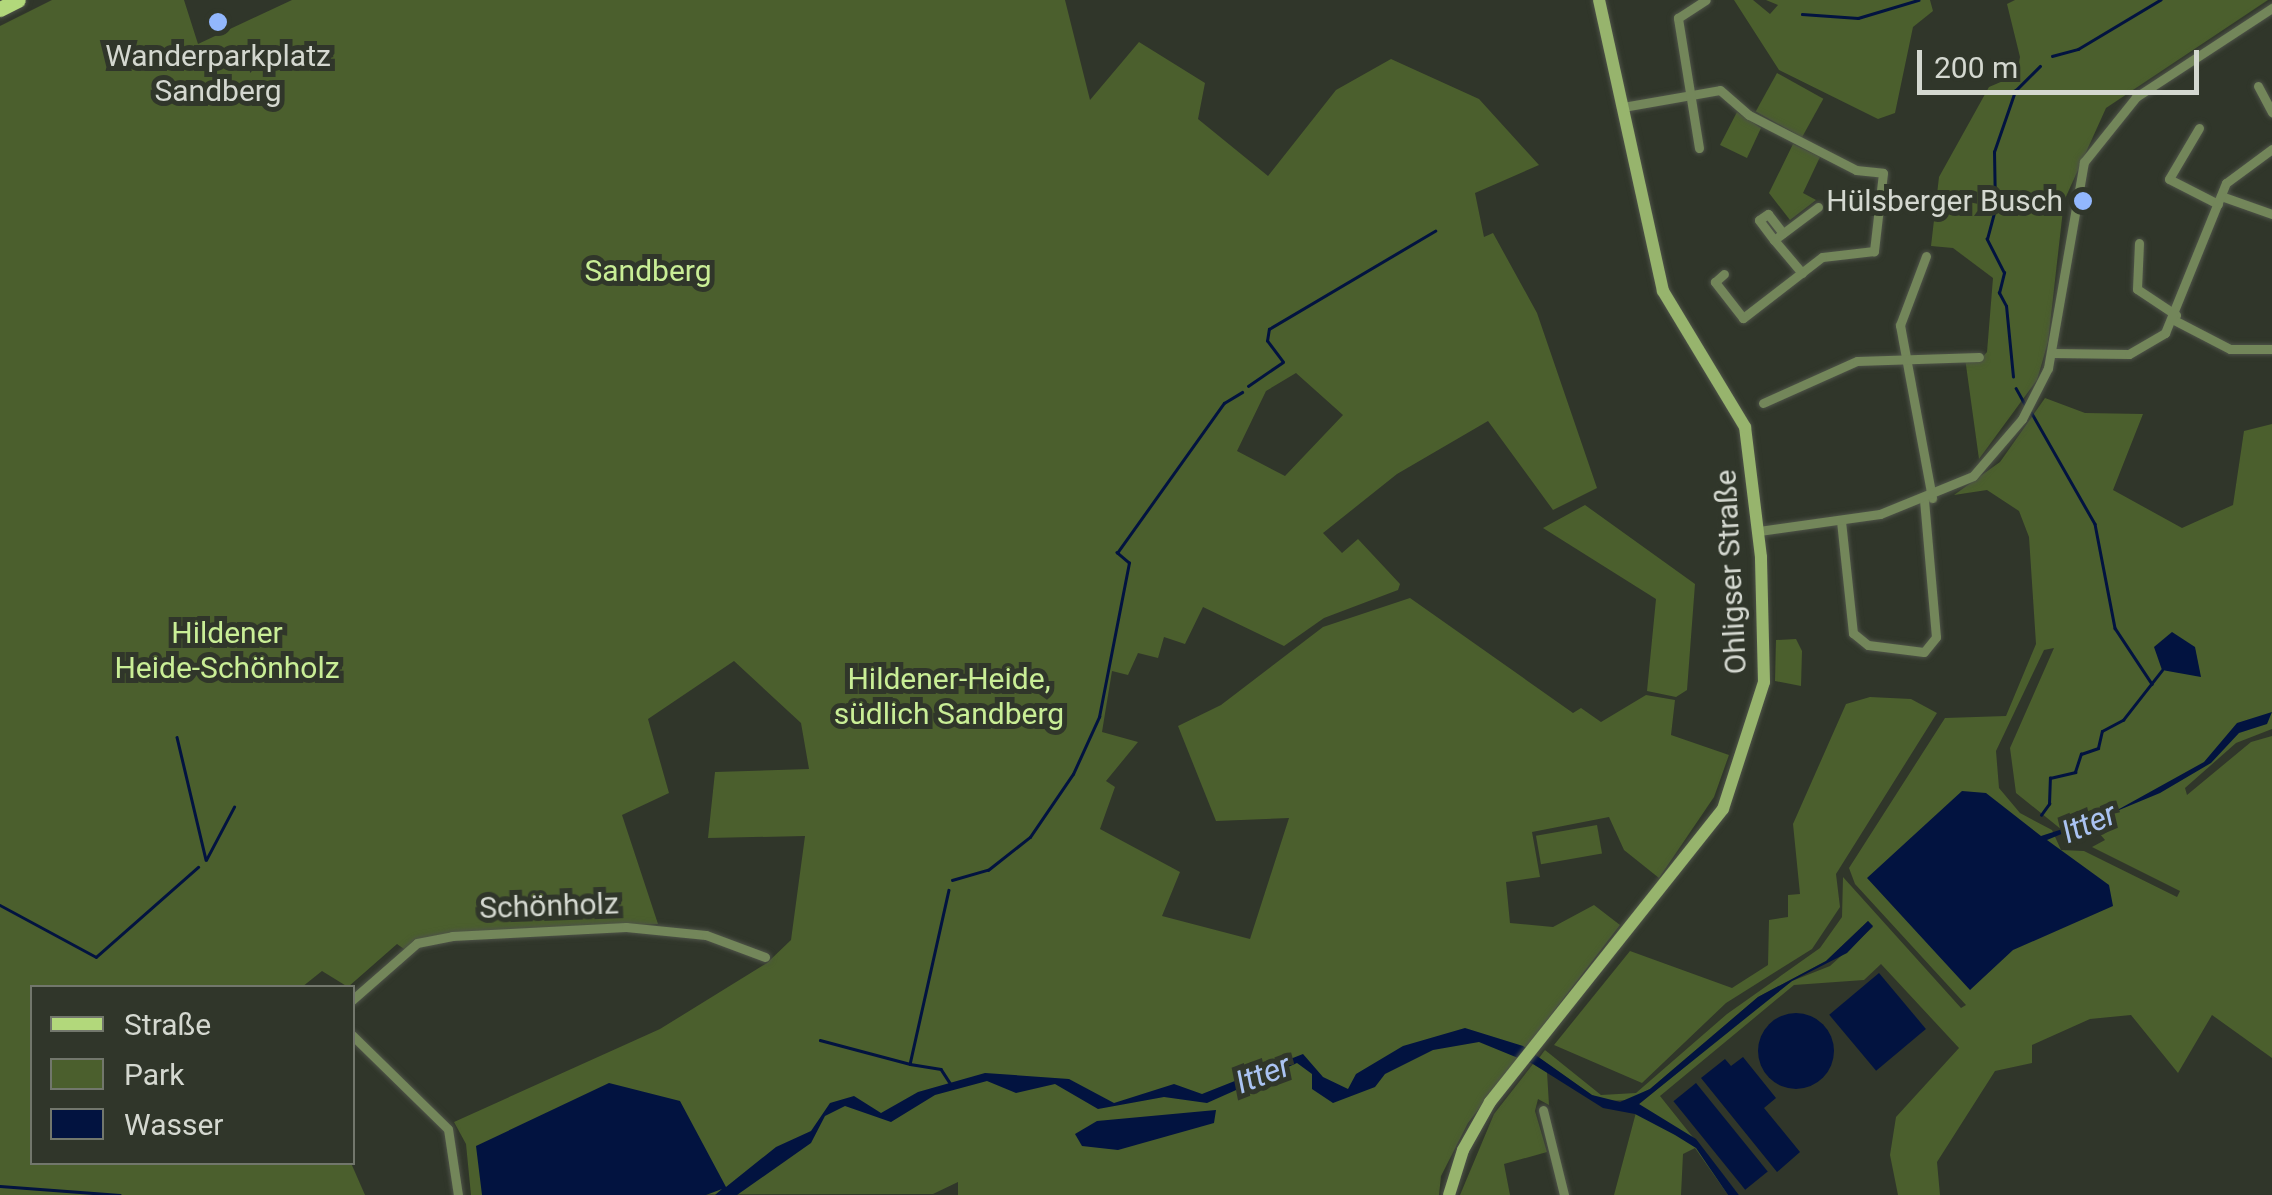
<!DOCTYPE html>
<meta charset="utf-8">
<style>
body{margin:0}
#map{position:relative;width:2272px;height:1195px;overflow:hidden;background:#30362a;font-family:Roboto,sans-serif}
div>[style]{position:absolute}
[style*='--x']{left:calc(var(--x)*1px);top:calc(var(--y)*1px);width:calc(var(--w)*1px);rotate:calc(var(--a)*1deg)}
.green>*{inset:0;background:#4b5f2d;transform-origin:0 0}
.water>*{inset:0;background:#021340;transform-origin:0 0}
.round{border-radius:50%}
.stream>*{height:2.5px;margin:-1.25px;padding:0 1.25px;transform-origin:1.25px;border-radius:1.25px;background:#021340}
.roads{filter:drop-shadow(0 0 2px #4e5348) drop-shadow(0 0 2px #4e5348)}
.street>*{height:9px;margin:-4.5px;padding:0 4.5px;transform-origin:4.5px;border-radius:4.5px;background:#73865a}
.secondary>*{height:12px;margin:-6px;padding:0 6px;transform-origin:6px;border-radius:6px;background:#97b46d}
.primary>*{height:15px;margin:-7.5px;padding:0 7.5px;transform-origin:7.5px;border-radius:7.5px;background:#b2d87b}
.dots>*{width:28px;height:28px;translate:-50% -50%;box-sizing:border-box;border:5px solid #30362a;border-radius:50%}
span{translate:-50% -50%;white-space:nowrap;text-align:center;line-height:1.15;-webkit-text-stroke:10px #30362a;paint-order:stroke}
.poi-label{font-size:30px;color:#d4d8d0}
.right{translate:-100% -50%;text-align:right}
.park-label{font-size:30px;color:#c9ee96}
.street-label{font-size:30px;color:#d4d8d0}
.water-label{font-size:32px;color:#aac3f2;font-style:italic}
.legend{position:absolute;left:30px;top:985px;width:325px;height:180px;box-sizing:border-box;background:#30362a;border:2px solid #72776c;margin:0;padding:12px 18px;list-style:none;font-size:30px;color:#d4d8d0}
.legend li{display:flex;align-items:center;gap:20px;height:50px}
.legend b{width:50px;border:2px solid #72776c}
.scale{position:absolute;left:1917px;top:50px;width:282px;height:45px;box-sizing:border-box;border:5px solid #d4d8d0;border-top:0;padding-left:12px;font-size:30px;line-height:35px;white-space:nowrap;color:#d4d8d0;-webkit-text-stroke:8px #30362a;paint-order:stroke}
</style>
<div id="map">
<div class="green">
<div style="clip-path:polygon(evenodd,52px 0,184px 0,198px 44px,292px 0,1065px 0,1090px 100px,1139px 42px,1205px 83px,1198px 119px,1268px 176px,1336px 90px,1391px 59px,1479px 99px,1539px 165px,1475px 193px,1484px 237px,1493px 233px,1537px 313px,1597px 488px,1553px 510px,1488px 421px,1397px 474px,1323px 533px,1342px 553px,1358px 539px,1400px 584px,1398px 590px,1324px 618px,1284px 646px,1203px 607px,1185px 644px,1164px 637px,1158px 658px,1138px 653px,1128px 675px,1112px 671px,1102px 732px,1138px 742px,1106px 781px,1115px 787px,1100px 829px,1180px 872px,1162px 916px,1250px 939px,1289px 818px,1216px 821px,1178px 726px,1221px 705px,1323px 627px,1410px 598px,1573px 713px,1581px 708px,1601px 722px,1646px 695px,1675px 700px,1671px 735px,1729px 755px,1714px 797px,1659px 878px,1624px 850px,1609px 817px,1532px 832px,1540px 877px,1506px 882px,1510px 923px,1553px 927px,1594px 905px,1620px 925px,1468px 1123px,1441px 1176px,1439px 1195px,958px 1195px,958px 1182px,933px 1194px,471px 1195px,466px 1144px,454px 1122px,660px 1029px,767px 963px,791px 940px,805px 836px,708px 838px,715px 772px,809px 769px,801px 723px,734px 661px,648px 719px,669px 793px,622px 815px,658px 924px,451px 933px,404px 949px,397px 944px,348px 987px,322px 971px,302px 987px,32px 988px,32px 1162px,351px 1163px,365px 1195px,0 1195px,0 26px,52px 0,1296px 373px,1343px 415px,1285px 476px,1237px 451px,1266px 391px,1296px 373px)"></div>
<div style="clip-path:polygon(1734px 0,1753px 0,1770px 14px,1778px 5px,1766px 0,1930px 0,1933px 11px,1913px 27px,1895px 113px,1878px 119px,1779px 70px)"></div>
<div style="clip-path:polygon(2015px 0,2268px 0,2106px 108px,2064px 201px,2048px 342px,2037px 380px,1979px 459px,1965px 358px,1979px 361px,1987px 352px,1993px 278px,1953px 248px,1931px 246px,1939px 177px,1989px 87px,2017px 75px,2020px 57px,2007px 4px)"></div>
<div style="left:1777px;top:73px;width:53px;height:44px;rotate:29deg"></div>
<div style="clip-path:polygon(1737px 112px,1761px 128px,1747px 158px,1720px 145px)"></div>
<div style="clip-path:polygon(1793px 144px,1820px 157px,1803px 193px,1816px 200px,1790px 220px,1769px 193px)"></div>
<div style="clip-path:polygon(evenodd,2045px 398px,2085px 413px,2143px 414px,2113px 490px,2182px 528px,2233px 505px,2244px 431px,2272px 424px,2272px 729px,2236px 743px,2185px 788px,2187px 795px,2251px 742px,2272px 736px,2272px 1058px,2212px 1015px,2178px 1073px,2131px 1015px,2090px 1019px,2032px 1045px,2032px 1063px,1995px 1071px,1937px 1162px,1940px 1195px,1898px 1195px,1890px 1155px,1896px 1117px,1959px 1048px,1881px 964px,1864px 980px,1794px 985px,1660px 1096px,1739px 1195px,1728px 1195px,1695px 1148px,1683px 1154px,1681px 1195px,1614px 1195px,1638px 1105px,1756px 1008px,1792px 981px,1830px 966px,1873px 927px,1868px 921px,1826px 961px,1758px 997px,1650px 1089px,1630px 1100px,1605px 1101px,1592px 1095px,1539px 1058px,1545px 1050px,1601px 1095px,1636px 1093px,1727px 1014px,1820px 948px,1842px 917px,1843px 877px,1961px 1008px,1966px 1005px,1855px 884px,1849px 868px,1945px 718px,2006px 716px,2036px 644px,2029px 537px,2019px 511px,1987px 490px,1954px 495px,2000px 462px,2045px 398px,2054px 648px,2010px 748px,2016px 793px,2062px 830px,2098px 813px,2093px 826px,2105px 840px,2092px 847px,2180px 891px,2177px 897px,2084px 851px,2061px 850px,2052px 830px,2020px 813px,1999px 788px,1996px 751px,2044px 650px,2054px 648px)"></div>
<div style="clip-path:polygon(1585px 505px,1695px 584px,1687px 690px,1676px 697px,1647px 691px,1656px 599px,1543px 528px)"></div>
<div style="clip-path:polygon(1796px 639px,1802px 651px,1801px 686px,1775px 681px,1776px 640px)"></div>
<div style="clip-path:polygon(1870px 697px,1911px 699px,1937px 713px,1836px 874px,1840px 907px,1812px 949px,1726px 1003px,1642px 1083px,1554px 1045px,1630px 951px,1732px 988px,1768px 965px,1769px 920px,1788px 917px,1788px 895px,1800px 894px,1793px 824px,1846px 704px)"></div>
<div style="left:1597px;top:825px;width:29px;height:62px;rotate:80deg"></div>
<div style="clip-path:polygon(1533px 1064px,1547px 1072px,1549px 1105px,1538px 1099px,1535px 1111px,1547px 1152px,1504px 1164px,1510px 1195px,1460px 1195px,1494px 1114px)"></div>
</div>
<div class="water">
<div style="clip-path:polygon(2172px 632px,2195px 647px,2201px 677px,2162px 670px,2154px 647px)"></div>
<div style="clip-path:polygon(2272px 712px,2267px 724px,2239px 733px,2211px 763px,2160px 793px,2047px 840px,2109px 885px,2113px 906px,2013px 950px,1970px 990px,1867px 878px,1962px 791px,1986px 793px,2041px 836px,2112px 813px,2204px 762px,2237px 723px)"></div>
<div style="clip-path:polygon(1868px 921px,1873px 926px,1847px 953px,1792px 981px,1639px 1104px,1696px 1139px,1739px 1195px,1728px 1195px,1696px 1148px,1675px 1135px,1635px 1114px,1603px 1108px,1533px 1064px,1479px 1042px,1433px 1050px,1385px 1074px,1375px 1087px,1333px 1103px,1312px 1089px,1312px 1074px,1297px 1063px,1207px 1103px,1164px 1097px,1098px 1109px,1055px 1084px,1016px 1093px,987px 1081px,935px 1095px,891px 1122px,845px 1106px,825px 1116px,811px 1143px,737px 1195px,715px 1195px,722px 1189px,706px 1195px,482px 1195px,476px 1146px,609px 1083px,680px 1101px,726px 1187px,776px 1147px,811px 1131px,830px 1103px,854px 1096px,881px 1113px,918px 1092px,985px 1073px,1069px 1079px,1114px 1103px,1174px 1084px,1202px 1094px,1303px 1054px,1323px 1077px,1348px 1089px,1356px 1074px,1403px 1046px,1465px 1028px,1523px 1046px,1592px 1095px,1620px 1102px,1650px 1089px,1758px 997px,1826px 961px)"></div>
<div style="left:1879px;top:973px;width:73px;height:65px;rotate:50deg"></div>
<div class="round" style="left:1758px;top:1013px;width:76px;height:76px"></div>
<div style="clip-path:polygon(1743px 1057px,1776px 1098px,1764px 1108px,1800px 1152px,1777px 1172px,1701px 1078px,1725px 1059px,1731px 1066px)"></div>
<div style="left:1696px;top:1083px;width:114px;height:29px;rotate:51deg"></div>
<div style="clip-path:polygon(1216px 1110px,1214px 1123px,1118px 1150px,1082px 1146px,1075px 1134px,1097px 1121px)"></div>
</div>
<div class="stream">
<div style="--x:1802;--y:14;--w:56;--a:4.1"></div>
<div style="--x:1858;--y:18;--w:63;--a:-16.7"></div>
<div style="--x:2052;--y:56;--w:27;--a:-15"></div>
<div style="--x:2078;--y:49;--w:96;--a:-30.9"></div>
<div style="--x:2013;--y:377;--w:71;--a:-95.6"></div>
<div style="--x:2006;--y:306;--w:15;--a:-118"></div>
<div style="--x:1999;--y:293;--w:21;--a:-76"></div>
<div style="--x:2004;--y:273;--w:38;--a:-117"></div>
<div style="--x:1987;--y:239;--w:31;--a:-75"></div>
<div style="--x:1995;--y:209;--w:57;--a:-91"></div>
<div style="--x:1994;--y:152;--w:65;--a:-71"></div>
<div style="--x:2015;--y:91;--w:35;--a:-45"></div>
<div style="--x:1248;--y:386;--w:42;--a:-34.4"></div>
<div style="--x:1283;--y:362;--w:26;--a:-127"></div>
<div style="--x:1267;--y:341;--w:12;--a:-81"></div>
<div style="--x:1269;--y:329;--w:193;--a:-30.6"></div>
<div style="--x:2016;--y:388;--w:18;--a:61"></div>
<div style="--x:2030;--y:410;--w:131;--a:60.3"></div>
<div style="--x:2095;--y:524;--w:106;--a:79.1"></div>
<div style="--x:2115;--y:628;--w:67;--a:56.5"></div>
<div style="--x:177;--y:737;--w:126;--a:76.7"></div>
<div style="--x:206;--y:860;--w:60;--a:-62.2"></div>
<div style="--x:2041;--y:815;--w:14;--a:-54"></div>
<div style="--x:2049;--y:804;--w:26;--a:-88"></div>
<div style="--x:2050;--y:778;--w:26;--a:-13"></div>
<div style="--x:2075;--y:772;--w:19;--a:-72"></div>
<div style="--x:2081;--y:754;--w:18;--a:-19"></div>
<div style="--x:2098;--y:748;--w:17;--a:-77"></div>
<div style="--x:2102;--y:731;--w:24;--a:-28"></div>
<div style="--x:2123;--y:720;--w:63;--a:-52"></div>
<div style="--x:952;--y:880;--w:37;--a:-16"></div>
<div style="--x:988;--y:870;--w:53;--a:-38.2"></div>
<div style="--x:1030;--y:837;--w:76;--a:-55.7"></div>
<div style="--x:1073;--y:774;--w:63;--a:-65.5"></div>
<div style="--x:1099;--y:717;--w:157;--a:-79"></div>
<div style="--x:1129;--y:563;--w:16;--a:-140"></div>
<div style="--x:1117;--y:553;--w:184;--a:-54.5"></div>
<div style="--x:1224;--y:403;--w:21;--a:-31"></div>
<div style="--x:949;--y:890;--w:178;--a:102.6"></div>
<div style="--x:910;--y:1064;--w:31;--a:9"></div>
<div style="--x:941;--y:1069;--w:17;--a:57"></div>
<div style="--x:0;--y:905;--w:109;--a:28.4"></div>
<div style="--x:96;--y:957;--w:136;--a:-41.4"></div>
<div style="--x:820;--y:1040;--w:93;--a:14.9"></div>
<div style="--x:0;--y:1186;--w:120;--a:4.3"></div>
</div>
<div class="roads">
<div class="street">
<div style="--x:2258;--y:86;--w:30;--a:62"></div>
<div style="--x:1623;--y:107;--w:98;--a:-9.9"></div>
<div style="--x:1720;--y:90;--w:38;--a:41"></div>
<div style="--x:1749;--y:115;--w:120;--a:27.2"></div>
<div style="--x:1856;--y:170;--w:27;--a:6"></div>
<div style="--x:1883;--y:173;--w:79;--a:96.6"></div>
<div style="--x:1874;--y:251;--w:52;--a:173.4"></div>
<div style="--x:1822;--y:257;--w:100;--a:142.3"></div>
<div style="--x:1743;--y:318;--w:46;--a:-127.9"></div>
<div style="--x:1715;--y:282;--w:12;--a:-42"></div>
<div style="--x:2199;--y:128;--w:59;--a:120.5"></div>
<div style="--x:2169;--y:179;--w:55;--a:27"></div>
<div style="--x:1699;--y:148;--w:132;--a:-99.2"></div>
<div style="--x:1678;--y:18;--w:33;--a:-33"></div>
<div style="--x:2221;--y:196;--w:54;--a:19.4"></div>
<div style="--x:1774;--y:240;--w:25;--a:-127"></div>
<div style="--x:1759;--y:220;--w:11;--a:-34"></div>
<div style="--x:1768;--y:214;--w:24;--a:52"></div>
<div style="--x:2139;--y:243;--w:46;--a:92.5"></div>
<div style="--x:2137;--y:289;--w:47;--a:33.7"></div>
<div style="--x:1926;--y:256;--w:74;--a:110.6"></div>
<div style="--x:1900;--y:325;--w:176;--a:79.5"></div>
<div style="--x:1802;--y:273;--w:43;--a:-130.3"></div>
<div style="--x:1774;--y:240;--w:55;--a:-36.9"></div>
<div style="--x:2174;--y:320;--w:63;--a:27.4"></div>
<div style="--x:2230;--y:349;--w:42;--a:0"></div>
<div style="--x:2053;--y:353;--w:76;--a:0.8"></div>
<div style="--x:2129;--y:354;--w:42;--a:-30.3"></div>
<div style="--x:2165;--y:333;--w:162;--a:-67.9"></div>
<div style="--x:2226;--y:183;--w:57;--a:-36.5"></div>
<div style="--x:1763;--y:403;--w:103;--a:-24.1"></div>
<div style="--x:1857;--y:361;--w:122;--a:-1.9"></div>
<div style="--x:1841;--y:521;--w:113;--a:83.9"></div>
<div style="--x:1853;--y:633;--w:19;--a:39"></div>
<div style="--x:1868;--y:645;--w:56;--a:7.1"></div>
<div style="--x:1924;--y:652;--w:19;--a:-51"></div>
<div style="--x:1936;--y:637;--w:137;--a:-95"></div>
<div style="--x:1759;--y:531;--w:122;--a:-8"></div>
<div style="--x:1880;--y:514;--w:100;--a:-22.2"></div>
<div style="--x:1973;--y:476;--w:75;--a:-49.3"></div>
<div style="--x:2022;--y:419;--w:57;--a:-63"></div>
<div style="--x:2048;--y:368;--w:209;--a:-80.1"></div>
<div style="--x:2084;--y:162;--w:83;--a:-51.3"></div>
<div style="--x:2136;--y:97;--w:163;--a:-33.2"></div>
<div style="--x:352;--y:1000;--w:86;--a:-41.2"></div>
<div style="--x:417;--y:943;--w:36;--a:-11"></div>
<div style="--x:452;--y:936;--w:174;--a:-3"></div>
<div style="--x:626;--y:927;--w:80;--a:5.7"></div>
<div style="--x:706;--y:935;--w:63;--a:20.4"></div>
<div style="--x:352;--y:1035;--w:134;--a:44.4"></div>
<div style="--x:448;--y:1129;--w:67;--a:81.4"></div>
<div style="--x:1543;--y:1110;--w:88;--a:76.1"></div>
</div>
<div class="secondary">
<div style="--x:1449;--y:1195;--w:47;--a:-72.7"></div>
<div style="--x:1463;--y:1150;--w:55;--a:-60.6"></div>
<div style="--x:1490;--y:1102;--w:374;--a:-51.5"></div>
<div style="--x:1723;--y:809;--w:133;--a:-72.1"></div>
<div style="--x:1764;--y:682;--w:125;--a:-91.4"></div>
<div style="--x:1761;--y:557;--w:131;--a:-97"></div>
<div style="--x:1745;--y:427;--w:159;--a:-121.1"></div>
<div style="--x:1663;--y:291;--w:298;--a:-102.4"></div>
</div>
<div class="primary">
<div style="--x:0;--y:9;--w:20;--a:-27"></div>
</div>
</div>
<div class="dots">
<div style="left:218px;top:22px;background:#92b7fd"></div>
<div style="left:2083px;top:201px;background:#92b7fd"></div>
</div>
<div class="poi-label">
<span style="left:218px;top:73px">Wanderparkplatz<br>Sandberg</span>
<span class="right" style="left:2063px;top:201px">Hülsberger Busch</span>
</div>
<div class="park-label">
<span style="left:648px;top:271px">Sandberg</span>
<span style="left:227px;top:650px">Hildener<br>Heide-Schönholz</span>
<span style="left:949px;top:696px">Hildener-Heide,<br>südlich Sandberg</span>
</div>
<div class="street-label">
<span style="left:1731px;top:572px;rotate:-93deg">Ohligser Straße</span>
<span style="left:549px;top:906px;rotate:-2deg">Schönholz</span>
</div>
<div class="water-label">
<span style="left:2089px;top:823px;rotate:-23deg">Itter</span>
<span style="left:1263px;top:1074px;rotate:-21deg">Itter</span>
</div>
<ul class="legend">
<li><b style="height:12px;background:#b2d87b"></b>Straße</li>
<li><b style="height:28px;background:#4b5f2d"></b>Park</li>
<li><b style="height:28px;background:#021340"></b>Wasser</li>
</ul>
<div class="scale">200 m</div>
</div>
